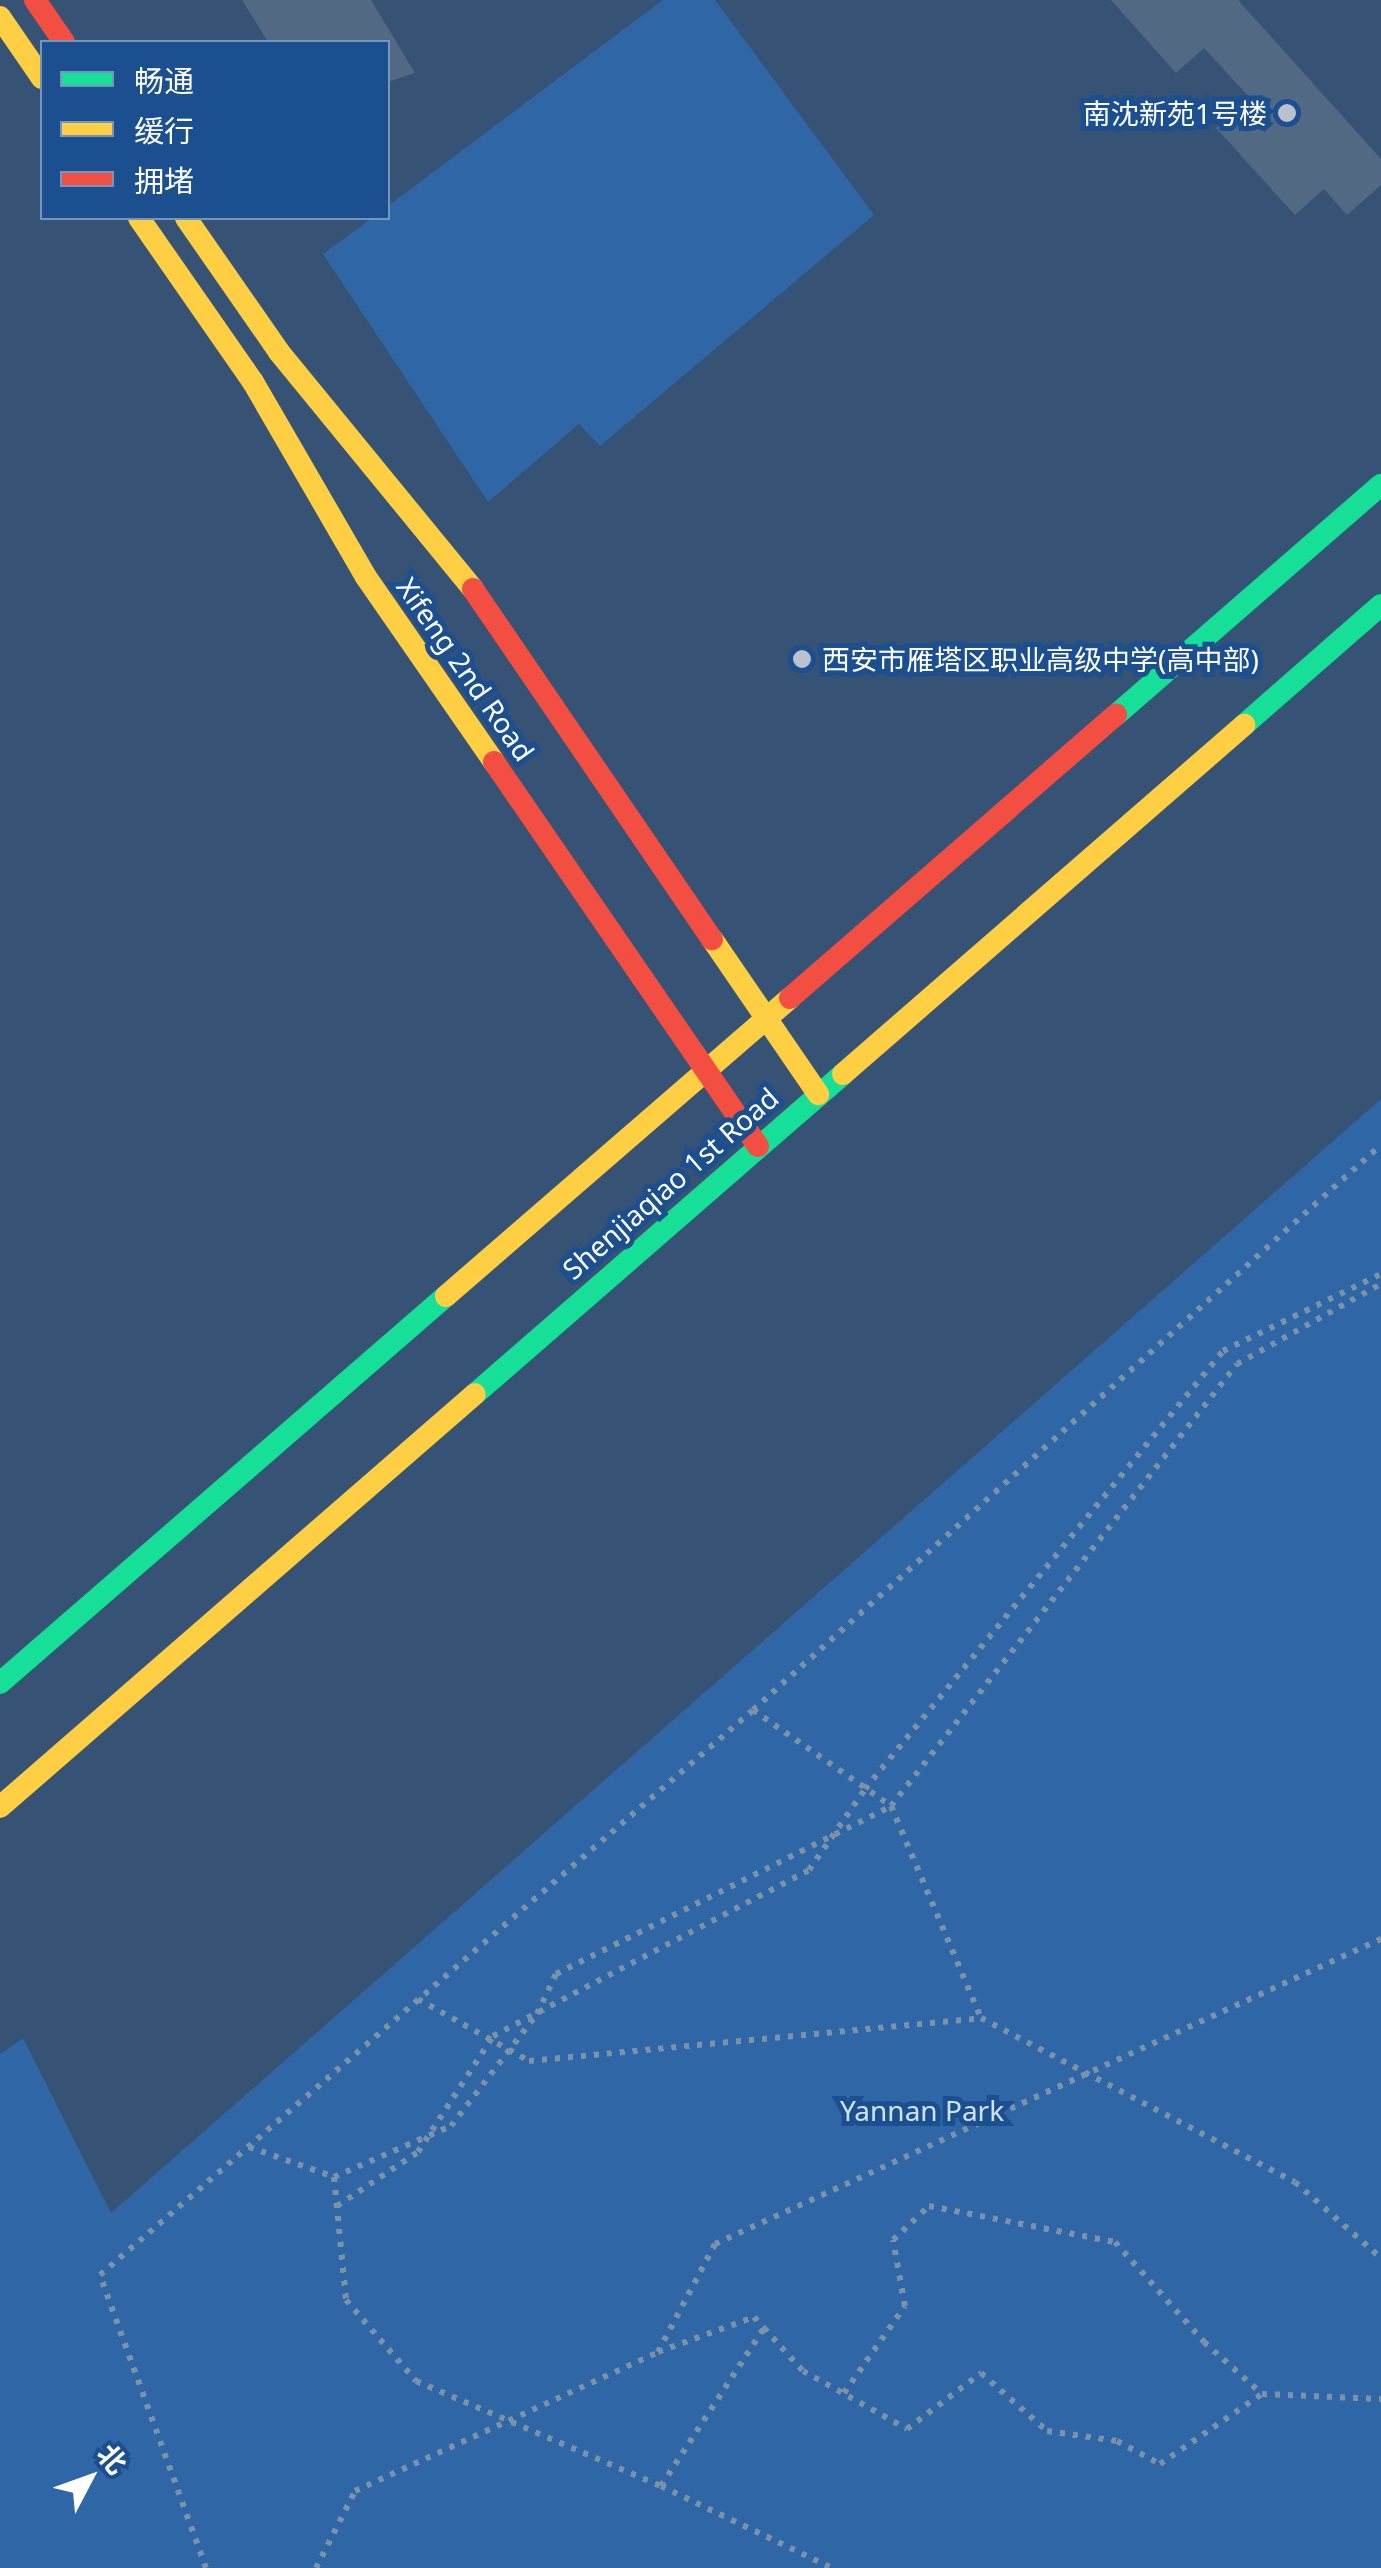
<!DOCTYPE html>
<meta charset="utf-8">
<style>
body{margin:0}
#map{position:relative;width:1381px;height:2568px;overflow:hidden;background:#365274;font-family:"Noto Sans","Noto Sans SC",sans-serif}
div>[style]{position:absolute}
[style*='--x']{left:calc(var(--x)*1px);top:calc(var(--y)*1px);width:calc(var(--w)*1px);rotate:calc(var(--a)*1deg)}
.green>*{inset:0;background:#2f66a5}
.building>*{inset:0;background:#526984}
.path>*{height:6px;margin-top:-3px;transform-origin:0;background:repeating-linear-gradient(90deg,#7d92a8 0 5px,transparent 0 13px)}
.fast>*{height:22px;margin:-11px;padding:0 11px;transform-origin:11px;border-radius:11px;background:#16e098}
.slow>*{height:22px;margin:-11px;padding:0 11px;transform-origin:11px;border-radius:11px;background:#ffcf43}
.jam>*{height:22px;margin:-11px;padding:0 11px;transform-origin:11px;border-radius:11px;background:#f24e42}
.path-bridge>*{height:6px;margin-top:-3px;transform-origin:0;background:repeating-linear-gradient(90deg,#7d92a8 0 5px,transparent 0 13px)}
.dots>*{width:28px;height:28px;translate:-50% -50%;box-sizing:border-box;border:5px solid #1b4f8f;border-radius:50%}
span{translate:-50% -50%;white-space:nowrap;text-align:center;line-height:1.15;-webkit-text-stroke:10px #1b4f8f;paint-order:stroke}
.poi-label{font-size:28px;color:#fff}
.right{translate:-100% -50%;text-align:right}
.left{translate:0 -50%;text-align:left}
.street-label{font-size:28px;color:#fff}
.park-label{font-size:28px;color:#cfe3fa}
.legend{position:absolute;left:40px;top:40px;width:350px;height:180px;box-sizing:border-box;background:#1b4f8f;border:2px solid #7695bc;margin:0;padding:12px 18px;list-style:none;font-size:30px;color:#fff}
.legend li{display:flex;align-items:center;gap:20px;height:50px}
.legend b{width:50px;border:2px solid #7695bc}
.north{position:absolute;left:40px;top:2428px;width:100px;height:100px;-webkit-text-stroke:8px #1b4f8f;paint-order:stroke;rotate:49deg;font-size:28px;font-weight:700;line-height:40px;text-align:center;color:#fff}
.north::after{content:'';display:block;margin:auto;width:35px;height:45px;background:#fff;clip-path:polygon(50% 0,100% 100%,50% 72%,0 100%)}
</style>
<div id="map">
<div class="green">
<div style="clip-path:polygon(663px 0,715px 0,874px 215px,600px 446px,579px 424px,488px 502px,323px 254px,372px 218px,388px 218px,388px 206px)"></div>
<div style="clip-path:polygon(1381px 1099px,1381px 2568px,0 2568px,0 2054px,23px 2038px,111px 2213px)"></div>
</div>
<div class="building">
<div style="clip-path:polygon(242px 0,371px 0,415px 73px,388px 82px,388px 42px,268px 42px)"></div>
<div style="clip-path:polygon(1111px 0,1238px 0,1381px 159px,1381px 185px,1347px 215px,1324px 189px,1295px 215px,1216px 128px,1250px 98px,1204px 48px,1176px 73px)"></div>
</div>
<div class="path">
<div style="--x:753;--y:1710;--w:168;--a:34.8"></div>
<div style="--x:891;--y:1806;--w:230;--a:67"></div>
<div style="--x:418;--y:1999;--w:127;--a:29.2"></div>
<div style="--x:529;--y:2061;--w:454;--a:-5.4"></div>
<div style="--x:981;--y:2018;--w:354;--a:27.6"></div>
<div style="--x:1295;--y:2182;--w:115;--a:41.5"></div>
<div style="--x:249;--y:2147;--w:90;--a:19.4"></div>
<div style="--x:334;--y:2177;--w:124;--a:84.4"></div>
<div style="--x:346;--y:2300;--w:107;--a:49.2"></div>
<div style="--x:416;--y:2381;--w:267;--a:23.2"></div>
<div style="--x:661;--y:2486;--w:189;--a:-56.9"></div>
<div style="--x:764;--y:2328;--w:58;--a:47.8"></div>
<div style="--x:803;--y:2371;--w:119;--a:29.1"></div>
<div style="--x:907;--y:2429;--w:93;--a:-37.1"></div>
<div style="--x:981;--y:2373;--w:88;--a:41.3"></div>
<div style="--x:1047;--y:2431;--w:71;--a:8.1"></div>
<div style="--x:1117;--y:2441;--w:49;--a:28.1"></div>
<div style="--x:1160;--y:2464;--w:124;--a:-34.5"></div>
<div style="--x:1262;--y:2394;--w:119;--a:2.4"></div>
<div style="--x:334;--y:2177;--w:128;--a:-23.6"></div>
<div style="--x:451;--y:2126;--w:141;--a:-52.5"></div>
<div style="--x:537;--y:2014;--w:44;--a:-64.6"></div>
<div style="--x:556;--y:1974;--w:375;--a:-26.6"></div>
<div style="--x:891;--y:1806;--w:561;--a:-51.95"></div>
<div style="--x:1237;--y:1364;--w:165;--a:-29.1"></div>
<div style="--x:337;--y:2206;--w:97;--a:-33.7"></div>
<div style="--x:418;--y:2152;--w:138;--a:-57.1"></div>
<div style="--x:493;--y:2036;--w:357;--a:-27.7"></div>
<div style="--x:809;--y:1870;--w:98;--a:-55.3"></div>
<div style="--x:865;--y:1789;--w:566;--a:-50.74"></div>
<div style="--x:1223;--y:1351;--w:176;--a:-26"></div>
<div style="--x:658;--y:2352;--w:102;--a:-20"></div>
<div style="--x:754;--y:2317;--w:15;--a:48"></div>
<div style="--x:844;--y:2393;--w:106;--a:-55"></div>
<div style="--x:905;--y:2306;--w:67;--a:-100.3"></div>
<div style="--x:893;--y:2240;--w:50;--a:-43.4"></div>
<div style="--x:929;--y:2206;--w:189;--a:11"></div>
<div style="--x:1115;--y:2242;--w:134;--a:48.3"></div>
<div style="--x:1204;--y:2342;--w:78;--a:41.9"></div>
<div style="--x:661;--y:2486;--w:190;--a:25.6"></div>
<div style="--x:206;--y:2568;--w:312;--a:-109.9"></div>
<div style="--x:100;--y:2275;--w:864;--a:-40.87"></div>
<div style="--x:753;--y:1710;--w:845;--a:-41.98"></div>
</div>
<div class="fast">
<div style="--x:1116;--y:715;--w:351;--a:-41"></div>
<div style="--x:1244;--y:725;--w:182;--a:-41.2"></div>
<div style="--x:475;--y:1394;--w:488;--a:-41"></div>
<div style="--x:0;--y:1683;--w:590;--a:-40.95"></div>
</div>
<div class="slow">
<div style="--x:0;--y:17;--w:74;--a:55.5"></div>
<div style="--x:139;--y:218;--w:200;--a:55.2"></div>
<div style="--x:253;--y:382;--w:225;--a:59.9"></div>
<div style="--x:366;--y:577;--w:225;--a:55.3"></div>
<div style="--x:186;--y:218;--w:163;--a:55.2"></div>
<div style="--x:279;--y:352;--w:306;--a:50.7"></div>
<div style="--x:712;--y:939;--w:188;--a:55.6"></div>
<div style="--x:843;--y:1074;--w:532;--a:-41.03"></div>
<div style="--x:446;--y:1296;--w:455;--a:-40.9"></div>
<div style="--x:0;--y:1807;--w:629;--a:-41.01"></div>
</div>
<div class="jam">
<div style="--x:35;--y:0;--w:51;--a:55.4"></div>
<div style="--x:473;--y:589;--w:424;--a:55.7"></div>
<div style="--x:494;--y:762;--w:466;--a:55.5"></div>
<div style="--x:790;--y:998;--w:432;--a:-41"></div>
</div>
<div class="path-bridge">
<div style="--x:316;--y:2568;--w:86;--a:-63.1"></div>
<div style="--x:355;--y:2491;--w:333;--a:-24.6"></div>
<div style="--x:658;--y:2352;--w:122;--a:-62.2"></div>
<div style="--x:715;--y:2244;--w:733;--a:-24.61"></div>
</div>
<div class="dots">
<div style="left:1287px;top:113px;background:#b9c2ce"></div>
<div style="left:802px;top:659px;background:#b9c2ce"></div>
</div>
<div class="poi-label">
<span class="right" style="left:1267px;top:113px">南沈新苑1号楼</span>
<span class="left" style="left:822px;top:659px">西安市雁塔区职业高级中学(高中部)</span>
</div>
<div class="street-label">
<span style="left:466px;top:669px;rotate:55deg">Xifeng 2nd Road</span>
<span style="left:670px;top:1183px;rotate:-41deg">Shenjiaqiao 1st Road</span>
</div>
<div class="park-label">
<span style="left:922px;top:2110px">Yannan Park</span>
</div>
<ul class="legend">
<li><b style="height:12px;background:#16e098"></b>畅通</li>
<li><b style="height:12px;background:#ffcf43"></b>缓行</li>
<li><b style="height:12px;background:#f24e42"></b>拥堵</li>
</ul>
<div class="north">北</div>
</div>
